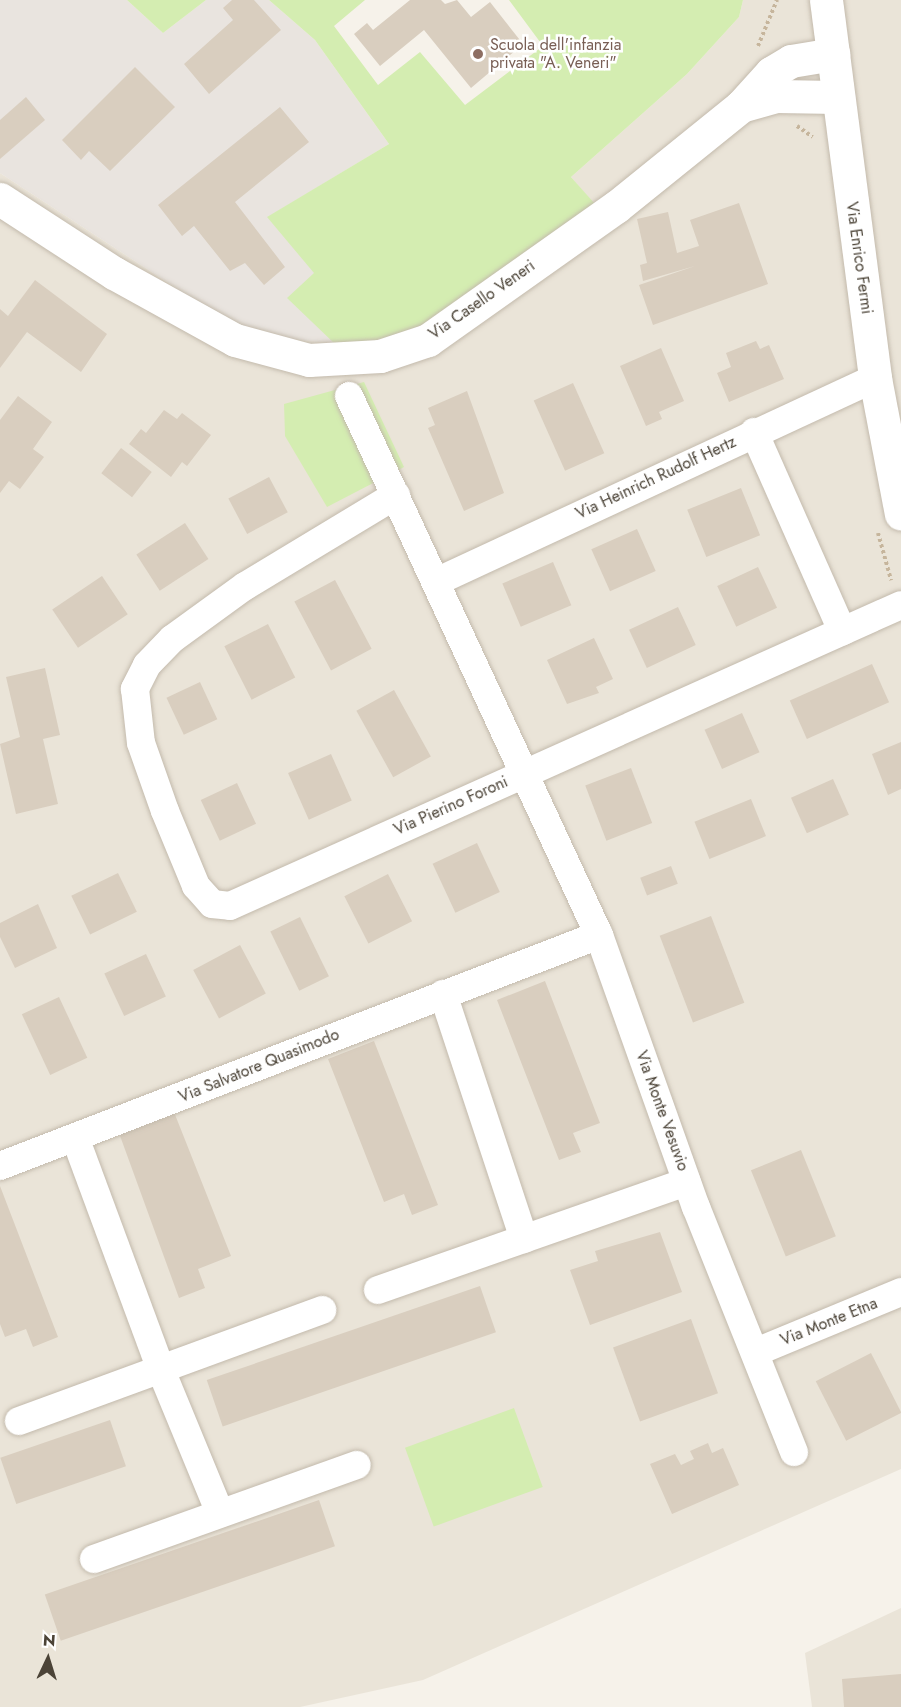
<!DOCTYPE html>
<style>
body{margin:0}
#map{position:relative;width:901px;height:1707px;overflow:hidden;background:#f6f2ea;font-family:Jost,sans-serif}
div>[style]{position:absolute}
[style*='--x']{left:calc(var(--x)*1px);top:calc(var(--y)*1px);width:calc(var(--w)*1px);rotate:calc(var(--a)*1deg)}
.residential>*{inset:0;background:#eae4d8}
.industrial>*{inset:0;background:#e9e4df}
.green>*{inset:0;background:#d4edb1;transform-origin:0 0}
.building>*{inset:0;background:#d9cebf;transform-origin:0 0}
.path>*{height:4px;margin-top:-2px;transform-origin:0;background:repeating-linear-gradient(90deg,#c6b59c 0 3px,transparent 0 6px)}
.roads{filter:drop-shadow(0 0 2px #c3baac) drop-shadow(0 0 2px #c3baac)}
.minor>*{height:28px;margin:-14px;padding:0 14px;transform-origin:14px;border-radius:14px;background:#fff}
.tertiary>*{height:33px;margin:-16.5px;padding:0 16.5px;transform-origin:16.5px;border-radius:16.5px;background:#fff}
.dots>*{width:16px;height:16px;translate:-50% -50%;box-sizing:border-box;border:3px solid #fff;border-radius:50%}
span{translate:-50% -50%;white-space:nowrap;text-align:center;line-height:1.15;-webkit-text-stroke:5px #fff;paint-order:stroke}
.education-label{font-size:16px;color:#785e54}
.left{translate:0 -50%;text-align:left}
.street-label{font-size:16px;color:#4b4337}
.north{position:absolute;left:18px;top:1629px;width:60px;height:60px;-webkit-text-stroke:4px #fff;paint-order:stroke;rotate:4deg;font-size:16px;font-weight:700;line-height:24px;text-align:center;color:#4b4337}
.north::after{content:'';display:block;margin:auto;width:21px;height:27px;background:#4b4337;clip-path:polygon(50% 0,100% 100%,50% 72%,0 100%)}
</style>
<div id="map">
<div class="residential">
<div style="clip-path:polygon(743px 0,901px 0,901px 1469px,423px 1680px,300px 1707px,0 1707px,0 173px,236px 327px,594px 204px,571px 177px,687px 74px,739px 17px)"></div>
<div style="clip-path:polygon(901px 1608px,901px 1707px,812px 1707px,805px 1653px)"></div>
</div>
<div class="industrial">
<div style="clip-path:polygon(0 0,127px 0,163px 33px,206px 0,269px 0,315px 40px,389px 144px,268px 217px,315px 273px,288px 298px,335px 344px,273px 337px,236px 327px,0 173px)"></div>
</div>
<div class="green">
<div style="clip-path:polygon(127px 0,206px 0,163px 33px)"></div>
<div style="clip-path:polygon(269px 0,365px 0,334px 26px,378px 85px,420px 52px,465px 105px,543px 46px,509px 0,743px 0,739px 17px,687px 74px,571px 177px,595px 204px,423px 328px,378px 340px,335px 344px,287px 298px,314px 273px,267px 217px,389px 144px,315px 40px)"></div>
<div style="clip-path:polygon(364px 382px,404px 467px,327px 507px,285px 436px,284px 404px)"></div>
<div style="left:514px;top:1408px;width:84px;height:116px;rotate:70deg"></div>
</div>
<div class="building">
<div style="clip-path:polygon(232px 0,254px 0,281px 30px,209px 94px,184px 64px,233px 20px,223px 8px)"></div>
<div style="clip-path:polygon(410px 0,441px 0,445px 4px,457px 0,471px 17px,490px 2px,523px 44px,471px 88px,424px 30px,380px 66px,354px 34px,367px 23px,373px 30px)"></div>
<div style="clip-path:polygon(135px 67px,175px 107px,110px 171px,89px 151px,81px 160px,62px 140px)"></div>
<div style="clip-path:polygon(26px 97px,45px 120px,0 159px,0 120px)"></div>
<div style="clip-path:polygon(280px 107px,309px 142px,235px 202px,285px 267px,264px 285px,245px 263px,230px 271px,194px 226px,182px 236px,158px 205px)"></div>
<div style="clip-path:polygon(739px 203px,768px 284px,653px 325px,639px 285px,695px 266px,643px 281px,640px 265px,647px 263px,637px 219px,668px 212px,677px 253px,699px 246px,690px 220px)"></div>
<div style="clip-path:polygon(35px 280px,107px 334px,81px 372px,27px 332px,0 368px,0 309px,8px 316px)"></div>
<div style="clip-path:polygon(756px 341px,760px 349px,769px 345px,784px 379px,729px 402px,717px 373px,731px 367px,726px 353px)"></div>
<div style="clip-path:polygon(661px 348px,684px 401px,659px 412px,662px 419px,646px 426px,620px 366px)"></div>
<div style="left:573px;top:383px;width:77px;height:43px;rotate:66deg"></div>
<div style="clip-path:polygon(467px 391px,504px 493px,464px 511px,428px 428px,435px 425px,428px 408px)"></div>
<div style="clip-path:polygon(18px 396px,52px 422px,33px 449px,44px 457px,20px 489px,9px 481px,0 493px,0 420px)"></div>
<div style="clip-path:polygon(164px 410px,177px 419px,182px 413px,211px 435px,187px 466px,182px 462px,171px 477px,129px 444px,141px 429px,146px 433px)"></div>
<div style="left:121px;top:448px;width:39px;height:32px;rotate:38deg"></div>
<div style="left:269px;top:477px;width:40px;height:46px;rotate:62deg"></div>
<div style="left:741px;top:488px;width:51px;height:58px;rotate:68deg"></div>
<div style="left:185px;top:523px;width:43px;height:58px;rotate:57deg"></div>
<div style="left:637px;top:529px;width:46px;height:50px;rotate:66deg"></div>
<div style="left:553px;top:562px;width:47px;height:55px;rotate:67deg"></div>
<div style="left:758px;top:567px;width:45px;height:45px;rotate:65deg"></div>
<div style="left:102px;top:576px;width:46px;height:60px;rotate:56deg"></div>
<div style="left:335px;top:580px;width:78px;height:46px;rotate:62deg"></div>
<div style="left:678px;top:607px;width:42px;height:54px;rotate:65deg"></div>
<div style="left:268px;top:624px;width:60px;height:49px;rotate:63deg"></div>
<div style="clip-path:polygon(594px 638px,613px 679px,596px 687px,599px 693px,567px 704px,547px 660px)"></div>
<div style="left:872px;top:664px;width:42px;height:90px;rotate:66deg"></div>
<div style="clip-path:polygon(45px 668px,60px 735px,43px 739px,58px 804px,16px 814px,0 744px,20px 737px,6px 677px)"></div>
<div style="left:200px;top:682px;width:41px;height:37px;rotate:65deg"></div>
<div style="left:394px;top:690px;width:76px;height:43px;rotate:61deg"></div>
<div style="left:742px;top:713px;width:43px;height:41px;rotate:66deg"></div>
<div style="clip-path:polygon(901px 742px,901px 789px,888px 795px,872px 754px)"></div>
<div style="left:331px;top:754px;width:51px;height:47px;rotate:66deg"></div>
<div style="left:631px;top:768px;width:59px;height:49px;rotate:69deg"></div>
<div style="left:833px;top:779px;width:39px;height:46px;rotate:66deg"></div>
<div style="left:237px;top:783px;width:45px;height:40px;rotate:65deg"></div>
<div style="left:751px;top:799px;width:40px;height:61px;rotate:68deg"></div>
<div style="left:477px;top:843px;width:54px;height:49px;rotate:65deg"></div>
<div style="left:671px;top:866px;width:19px;height:33px;rotate:69deg"></div>
<div style="left:118px;top:873px;width:43px;height:52px;rotate:64deg"></div>
<div style="left:388px;top:874px;width:53px;height:49px;rotate:63deg"></div>
<div style="clip-path:polygon(38px 904px,57px 948px,15px 968px,0 937px,0 923px)"></div>
<div style="left:711px;top:916px;width:93px;height:55px;rotate:69deg"></div>
<div style="left:300px;top:917px;width:66px;height:33px;rotate:64deg"></div>
<div style="left:240px;top:945px;width:55px;height:53px;rotate:62deg"></div>
<div style="left:146px;top:954px;width:47px;height:46px;rotate:65deg"></div>
<div style="clip-path:polygon(545px 981px,600px 1123px,573px 1133px,581px 1152px,559px 1160px,497px 1000px)"></div>
<div style="left:59px;top:997px;width:67px;height:41px;rotate:65deg"></div>
<div style="clip-path:polygon(374px 1041px,438px 1205px,412px 1215px,404px 1194px,384px 1202px,328px 1059px)"></div>
<div style="clip-path:polygon(174px 1112px,231px 1256px,198px 1269px,205px 1288px,179px 1298px,119px 1133px)"></div>
<div style="left:801px;top:1150px;width:93px;height:54px;rotate:68deg"></div>
<div style="clip-path:polygon(0 1186px,58px 1337px,33px 1347px,26px 1329px,5px 1337px,0 1324px)"></div>
<div style="clip-path:polygon(660px 1232px,682px 1292px,590px 1325px,570px 1270px,598px 1261px,595px 1251px)"></div>
<div style="left:480px;top:1286px;width:49px;height:289px;rotate:71deg"></div>
<div style="left:691px;top:1319px;width:79px;height:83px;rotate:70deg"></div>
<div style="left:871px;top:1353px;width:67px;height:62px;rotate:63deg"></div>
<div style="left:110px;top:1420px;width:49px;height:116px;rotate:71deg"></div>
<div style="clip-path:polygon(708px 1443px,712px 1453px,723px 1448px,739px 1485px,672px 1514px,650px 1464px,675px 1454px,681px 1465px,694px 1459px,690px 1451px)"></div>
<div style="left:319px;top:1500px;width:49px;height:290px;rotate:71deg"></div>
<div style="clip-path:polygon(901px 1674px,901px 1707px,844px 1707px,842px 1679px)"></div>
</div>
<div class="path">
<div style="--x:758;--y:46;--w:50;--a:-67.6"></div>
<div style="--x:797;--y:126;--w:19;--a:35"></div>
<div style="--x:878;--y:533;--w:49;--a:74.5"></div>
</div>
<div class="roads">
<div class="minor">
<div style="--x:349;--y:396;--w:594;--a:65.12"></div>
<div style="--x:599;--y:935;--w:289;--a:70.4"></div>
<div style="--x:696;--y:1207;--w:264;--a:68.2"></div>
<div style="--x:754;--y:432;--w:218;--a:66.1"></div>
<div style="--x:396;--y:495;--w:176;--a:148.9"></div>
<div style="--x:245;--y:586;--w:90;--a:144"></div>
<div style="--x:172;--y:639;--w:36;--a:134"></div>
<div style="--x:147;--y:665;--w:27;--a:117"></div>
<div style="--x:135;--y:689;--w:54;--a:83.7"></div>
<div style="--x:141;--y:743;--w:72;--a:70.6"></div>
<div style="--x:165;--y:811;--w:81;--a:67.5"></div>
<div style="--x:196;--y:886;--w:24;--a:48"></div>
<div style="--x:212;--y:904;--w:18;--a:6"></div>
<div style="--x:230;--y:906;--w:735;--a:-24.16"></div>
<div style="--x:438;--y:581;--w:482;--a:-24.9"></div>
<div style="--x:443;--y:994;--w:258;--a:71.7"></div>
<div style="--x:76;--y:1140;--w:245;--a:69.7"></div>
<div style="--x:161;--y:1370;--w:155;--a:67.6"></div>
<div style="--x:0;--y:1166;--w:642;--a:-21.09"></div>
<div style="--x:378;--y:1290;--w:327;--a:-19.3"></div>
<div style="--x:756;--y:1352;--w:157;--a:-22.5"></div>
<div style="--x:19;--y:1421;--w:323;--a:-20.1"></div>
<div style="--x:94;--y:1559;--w:279;--a:-19.7"></div>
</div>
<div class="tertiary">
<div style="--x:826;--y:0;--w:381;--a:82.6"></div>
<div style="--x:875;--y:378;--w:138;--a:79.2"></div>
<div style="--x:741;--y:106;--w:36;--a:-16"></div>
<div style="--x:776;--y:96;--w:61;--a:0.9"></div>
<div style="--x:0;--y:199;--w:136;--a:33"></div>
<div style="--x:114;--y:273;--w:138;--a:29"></div>
<div style="--x:235;--y:340;--w:77;--a:15.1"></div>
<div style="--x:309;--y:360;--w:71;--a:-3.2"></div>
<div style="--x:380;--y:356;--w:51;--a:-18.4"></div>
<div style="--x:428;--y:340;--w:230;--a:-35.3"></div>
<div style="--x:616;--y:207;--w:161;--a:-38.9"></div>
<div style="--x:741;--y:106;--w:45;--a:-47.7"></div>
<div style="--x:771;--y:73;--w:23;--a:-31"></div>
<div style="--x:791;--y:61;--w:43;--a:-9.5"></div>
</div>
</div>
<div class="dots">
<div style="left:478px;top:54px;background:#8d6e63"></div>
</div>
<div class="education-label">
<span class="left" style="left:490px;top:54px">Scuola dell'infanzia<br>privata "A. Veneri"</span>
</div>
<div class="street-label">
<span style="left:859px;top:258px;rotate:82deg">Via Enrico Fermi</span>
<span style="left:482px;top:300px;rotate:-35deg">Via Casello Veneri</span>
<span style="left:656px;top:478px;rotate:-25deg">Via Heinrich Rudolf Hertz</span>
<span style="left:451px;top:806px;rotate:-24deg">Via Pierino Foroni</span>
<span style="left:259px;top:1066px;rotate:-22deg">Via Salvatore Quasimodo</span>
<span style="left:662px;top:1111px;rotate:70deg">Via Monte Vesuvio</span>
<span style="left:829px;top:1322px;rotate:-22deg">Via Monte Etna</span>
</div>
<div class="north">N</div>
</div>
